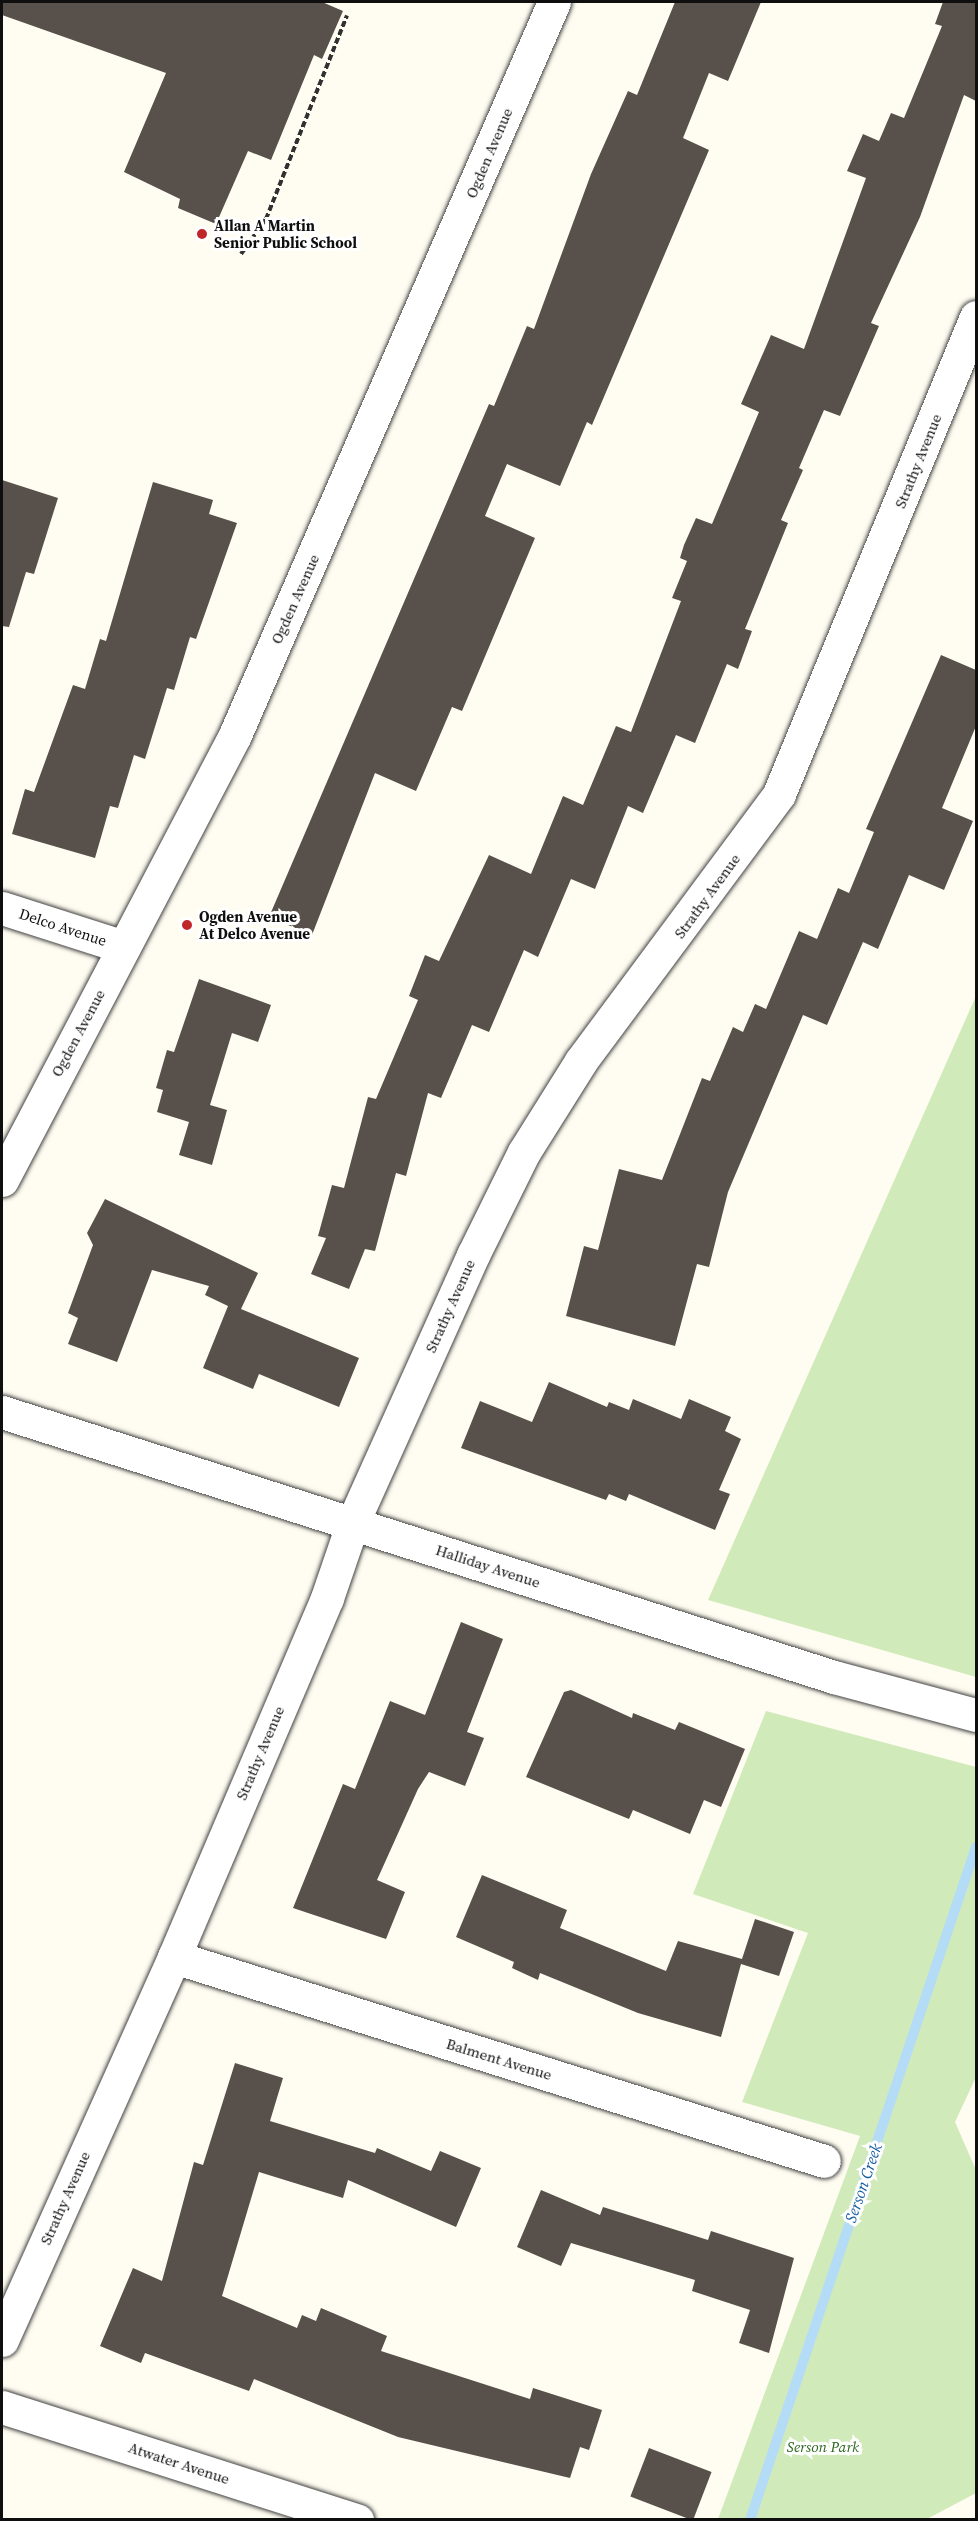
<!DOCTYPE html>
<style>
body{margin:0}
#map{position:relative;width:978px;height:2521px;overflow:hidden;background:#fffdf1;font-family:"Source Serif 4",serif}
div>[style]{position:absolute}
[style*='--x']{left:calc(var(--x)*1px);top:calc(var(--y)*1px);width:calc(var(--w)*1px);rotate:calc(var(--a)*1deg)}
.green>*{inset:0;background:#d1eaba}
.stream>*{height:10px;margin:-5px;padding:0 5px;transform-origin:5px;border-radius:5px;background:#b5dcf6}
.building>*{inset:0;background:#58504b;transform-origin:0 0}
.path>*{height:4px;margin-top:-2px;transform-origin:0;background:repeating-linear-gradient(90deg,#313131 0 6px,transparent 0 9px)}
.roads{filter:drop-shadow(0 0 2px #424242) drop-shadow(0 0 2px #424242)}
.minor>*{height:33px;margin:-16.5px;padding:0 16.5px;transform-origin:16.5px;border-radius:16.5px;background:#fff}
.dots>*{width:16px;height:16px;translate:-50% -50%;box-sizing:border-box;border:3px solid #fff;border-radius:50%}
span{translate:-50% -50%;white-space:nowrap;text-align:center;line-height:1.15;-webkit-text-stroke:6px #fff;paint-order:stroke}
.street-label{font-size:15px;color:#0f0f0f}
.poi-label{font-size:15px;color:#0f0f0f;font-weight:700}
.left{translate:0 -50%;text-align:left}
.park-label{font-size:15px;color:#2b671e;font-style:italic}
.water-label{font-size:16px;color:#1760a2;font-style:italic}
.frame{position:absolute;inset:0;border:3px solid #0f0f0f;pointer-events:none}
</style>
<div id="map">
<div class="green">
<div style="clip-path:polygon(976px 996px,976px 1677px,708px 1600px)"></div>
<div style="clip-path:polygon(766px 1711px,976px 1767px,976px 2077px,955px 2122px,976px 2170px,976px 2493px,927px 2519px,718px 2519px,860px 2136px,742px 2102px,808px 1933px,693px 1894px)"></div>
</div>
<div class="stream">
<div style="--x:750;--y:2520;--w:710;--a:-71.44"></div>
</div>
<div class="building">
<div style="clip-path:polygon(2px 2px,322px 2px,343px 11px,322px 59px,314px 55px,271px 160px,248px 151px,216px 224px,178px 208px,180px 199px,124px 172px,166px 73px,2px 15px)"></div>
<div style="clip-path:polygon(675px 2px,761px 2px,728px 81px,709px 73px,683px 138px,709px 150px,592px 425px,587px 422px,560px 486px,507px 464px,485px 516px,535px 538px,462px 711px,452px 707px,416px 791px,375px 773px,312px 935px,269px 917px,489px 404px,494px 406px,527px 326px,534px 329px,591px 174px,628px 91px,637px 95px)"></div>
<div style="clip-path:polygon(943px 2px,976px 2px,976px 101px,964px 95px,920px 217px,871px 323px,879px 326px,840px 416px,824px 410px,799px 468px,803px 470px,781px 520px,788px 523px,745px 629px,752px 631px,738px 669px,727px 664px,695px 743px,676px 735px,643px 813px,628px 806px,595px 889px,571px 879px,538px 957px,524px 950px,489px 1032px,472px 1025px,441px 1098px,428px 1093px,406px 1176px,396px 1173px,375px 1251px,365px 1249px,349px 1289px,311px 1274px,326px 1238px,318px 1236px,332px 1185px,344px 1188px,368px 1097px,376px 1099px,418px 1000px,409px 996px,425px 955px,439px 961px,489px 855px,531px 874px,563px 796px,583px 805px,616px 726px,631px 732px,681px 601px,672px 598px,687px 561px,680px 558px,684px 545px,696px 518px,712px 524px,759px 412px,741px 404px,771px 335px,804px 349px,866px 178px,847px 171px,863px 134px,879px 141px,891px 113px,904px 118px,942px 26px,935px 24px)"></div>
<div style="clip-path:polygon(2px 480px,58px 498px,34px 574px,26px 572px,9px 627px,2px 626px)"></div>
<div style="clip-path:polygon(153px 482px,213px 500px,209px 514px,237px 523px,196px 639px,190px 637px,174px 690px,167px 688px,145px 759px,134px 755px,118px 808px,110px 806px,95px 858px,12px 834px,25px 789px,34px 792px,73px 685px,85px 689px,100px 639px,106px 641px)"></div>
<div style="clip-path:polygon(941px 655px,976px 670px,976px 726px,942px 808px,973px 821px,944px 890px,909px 875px,878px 949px,863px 942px,827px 1025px,803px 1015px,728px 1192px,709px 1267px,697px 1264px,675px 1346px,566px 1316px,584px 1246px,598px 1250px,619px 1169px,662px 1180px,702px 1078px,710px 1081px,733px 1027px,743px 1032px,755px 1004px,766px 1009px,799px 931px,817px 939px,838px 888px,849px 893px,874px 832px,866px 829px)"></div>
<div style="clip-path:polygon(199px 979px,271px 1005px,258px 1042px,232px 1033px,210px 1105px,227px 1110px,212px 1165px,179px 1155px,189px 1122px,157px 1112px,163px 1090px,156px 1088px,167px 1050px,174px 1052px)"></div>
<div style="clip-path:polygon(105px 1199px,258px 1273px,241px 1309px,359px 1358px,339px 1407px,259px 1374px,253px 1389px,203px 1368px,228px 1306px,205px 1295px,209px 1286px,152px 1270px,117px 1362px,68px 1344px,78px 1318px,68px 1313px,93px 1245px,87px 1233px)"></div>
<div style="clip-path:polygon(549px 1382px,607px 1407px,609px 1402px,629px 1410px,633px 1399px,681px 1419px,689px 1399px,731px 1417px,725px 1431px,741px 1439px,719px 1490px,730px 1494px,715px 1530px,629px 1494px,626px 1501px,609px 1494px,606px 1500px,461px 1448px,480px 1401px,532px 1422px)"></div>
<div style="clip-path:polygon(461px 1622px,503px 1639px,467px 1732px,484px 1738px,465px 1786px,429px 1772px,418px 1789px,377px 1880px,405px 1892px,386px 1939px,293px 1908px,343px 1784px,355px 1789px,390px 1701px,425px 1715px)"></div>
<div style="clip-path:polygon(571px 1690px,632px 1718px,633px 1713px,675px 1730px,679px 1722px,745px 1749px,721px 1807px,704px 1800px,690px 1834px,633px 1810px,629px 1819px,526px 1777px,564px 1692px)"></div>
<div style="clip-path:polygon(482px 1875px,567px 1910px,560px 1928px,666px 1971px,678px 1941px,742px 1959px,755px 1919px,794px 1932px,779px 1976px,741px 1964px,721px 2037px,638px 2013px,540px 1973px,538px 1980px,512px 1968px,514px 1962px,456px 1937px)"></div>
<div style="clip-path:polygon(235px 2063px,283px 2078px,270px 2121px,375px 2153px,377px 2148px,431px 2171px,440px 2151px,481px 2168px,456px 2227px,348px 2180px,343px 2198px,259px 2172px,222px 2296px,297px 2328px,302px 2315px,316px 2321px,321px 2308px,387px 2336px,381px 2351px,530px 2399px,533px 2388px,602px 2410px,589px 2450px,580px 2447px,570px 2478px,398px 2437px,254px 2379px,249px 2391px,145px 2353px,141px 2363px,100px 2346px,133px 2268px,162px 2281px,194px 2162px,203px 2165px)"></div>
<div style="clip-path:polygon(541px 2190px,600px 2215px,603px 2207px,708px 2240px,711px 2231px,794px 2258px,769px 2353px,739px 2343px,750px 2310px,692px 2291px,695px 2280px,571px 2243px,561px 2266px,517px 2247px)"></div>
<div style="left:649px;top:2448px;width:67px;height:52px;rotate:21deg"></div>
</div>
<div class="path">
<div style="--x:241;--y:254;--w:43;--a:-54.5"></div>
<div style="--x:266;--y:219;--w:219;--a:-68.3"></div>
</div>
<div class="roads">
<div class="minor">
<div style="--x:2;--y:908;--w:128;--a:17.7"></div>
<div style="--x:2;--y:1180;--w:502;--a:-62.36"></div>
<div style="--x:235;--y:735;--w:799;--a:-66.48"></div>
<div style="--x:2;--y:1412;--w:873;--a:17.67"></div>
<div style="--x:834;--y:1677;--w:147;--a:15"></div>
<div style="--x:174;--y:1957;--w:681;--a:17.42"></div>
<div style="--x:2;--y:2340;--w:420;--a:-65.8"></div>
<div style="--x:174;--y:1957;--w:390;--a:-66.9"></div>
<div style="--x:327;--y:1598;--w:80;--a:-71.1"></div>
<div style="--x:353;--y:1522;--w:293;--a:-65.8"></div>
<div style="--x:473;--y:1255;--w:115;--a:-63.7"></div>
<div style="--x:524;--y:1152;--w:107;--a:-57.9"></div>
<div style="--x:581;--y:1061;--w:332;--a:-53.4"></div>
<div style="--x:779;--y:794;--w:516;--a:-67.56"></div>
<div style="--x:2;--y:2407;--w:373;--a:17.7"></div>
</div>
</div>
<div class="dots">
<div style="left:202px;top:234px;background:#c02628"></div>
<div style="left:187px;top:925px;background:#c02628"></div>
</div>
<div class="street-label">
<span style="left:489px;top:153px;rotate:-67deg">Ogden Avenue</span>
<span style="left:918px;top:461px;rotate:-68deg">Strathy Avenue</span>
<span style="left:295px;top:599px;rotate:-66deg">Ogden Avenue</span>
<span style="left:707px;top:896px;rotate:-54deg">Strathy Avenue</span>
<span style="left:63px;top:927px;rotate:18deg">Delco Avenue</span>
<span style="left:78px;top:1033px;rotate:-62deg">Ogden Avenue</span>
<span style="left:450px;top:1306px;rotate:-66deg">Strathy Avenue</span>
<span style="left:488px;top:1566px;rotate:18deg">Halliday Avenue</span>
<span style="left:260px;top:1753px;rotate:-67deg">Strathy Avenue</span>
<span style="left:499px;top:2059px;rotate:17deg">Balment Avenue</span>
<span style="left:65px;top:2198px;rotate:-66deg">Strathy Avenue</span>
<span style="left:179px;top:2463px;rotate:18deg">Atwater Avenue</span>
</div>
<div class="poi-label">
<span class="left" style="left:214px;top:234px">Allan A Martin<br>Senior Public School</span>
<span class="left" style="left:199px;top:925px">Ogden Avenue<br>At Delco Avenue</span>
</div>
<div class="park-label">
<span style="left:823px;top:2447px">Serson Park</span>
</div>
<div class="water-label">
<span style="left:863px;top:2183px;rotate:-71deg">Serson Creek</span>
</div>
<div class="frame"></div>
</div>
